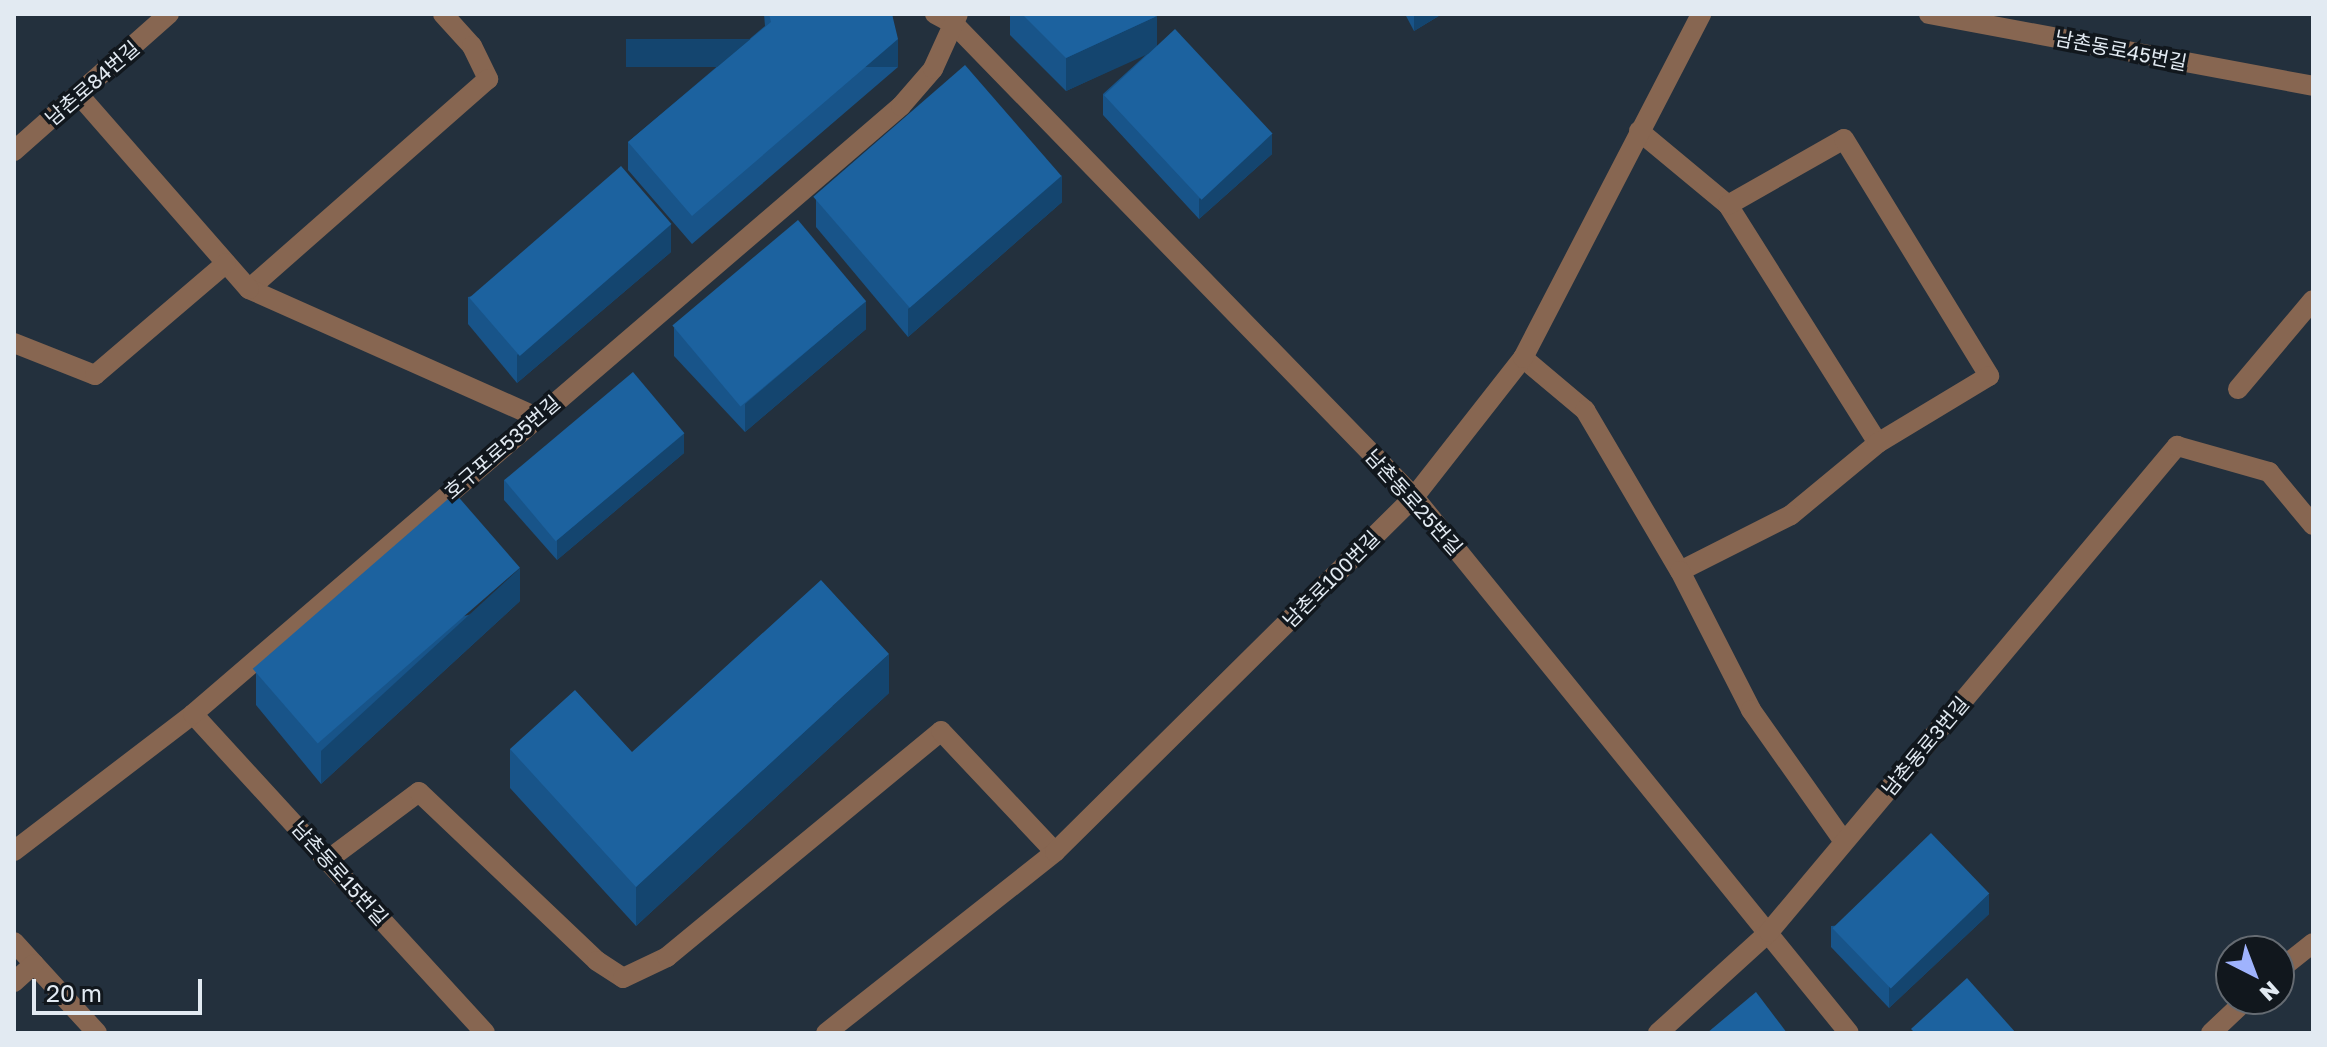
<!DOCTYPE html>
<meta charset="utf-8">
<style>
body{margin:0}
#map{position:relative;width:2327px;height:1047px;overflow:hidden;background:#23303d;font-family:"Golos Text","Noto Sans KR",sans-serif}
div>[style]{position:absolute}
[style*='--x']{left:calc(var(--x)*1px);top:calc(var(--y)*1px);width:calc(var(--w)*1px);rotate:calc(var(--a)*1deg)}
.minor>*{height:20px;margin:-10px;padding:0 10px;transform-origin:10px;border-radius:10px;background:#876651}
.wall>*{inset:0;background:#185489}
.shaded-wall>*{inset:0;background:#14456f;transform-origin:0 0}
.building>*{inset:0;background:#1c629f;transform-origin:0 0}
span{translate:-50% -50%;white-space:nowrap;text-align:center;line-height:1.15;-webkit-text-stroke:7px #11171d;paint-order:stroke}
.street-label{font-size:20px;color:#e2eaf2}
.frame{position:absolute;inset:0;border:16px solid #e2eaf2;pointer-events:none}
.north{position:absolute;left:2215px;top:935px;width:80px;height:80px;box-sizing:border-box;background:#11171d;border:2px solid #656b72;border-radius:50%;rotate:138deg;font-size:22px;font-weight:700;line-height:32px;text-align:center;color:#e2eaf2}
.north::after{content:'';display:block;margin:auto;width:28px;height:36px;background:#9fb3fd;clip-path:polygon(50% 0,100% 100%,50% 72%,0 100%)}
.scale{position:absolute;left:32px;top:979px;width:170px;height:36px;box-sizing:border-box;border:4px solid #e2eaf2;border-top:0;padding-left:10px;font-size:24px;line-height:28px;white-space:nowrap;color:#e2eaf2;-webkit-text-stroke:6px #11171d;paint-order:stroke}
</style>
<div id="map">
<div class="minor">
<div style="--x:443;--y:14;--w:43;--a:47.8"></div>
<div style="--x:472;--y:46;--w:37;--a:64"></div>
<div style="--x:488;--y:79;--w:318;--a:138.7"></div>
<div style="--x:249;--y:289;--w:315;--a:24"></div>
<div style="--x:935;--y:14;--w:21;--a:28"></div>
<div style="--x:954;--y:24;--w:660;--a:45.8"></div>
<div style="--x:1414;--y:497;--w:690;--a:50.94"></div>
<div style="--x:1929;--y:14;--w:391;--a:10.6"></div>
<div style="--x:79;--y:95;--w:258;--a:48.8"></div>
<div style="--x:1639;--y:131;--w:116;--a:39.7"></div>
<div style="--x:1728;--y:205;--w:281;--a:57.8"></div>
<div style="--x:1878;--y:443;--w:113;--a:140.4"></div>
<div style="--x:1791;--y:515;--w:124;--a:153.2"></div>
<div style="--x:14;--y:151;--w:207;--a:-41.5"></div>
<div style="--x:1728;--y:205;--w:133;--a:-29.6"></div>
<div style="--x:1844;--y:139;--w:278;--a:58.5"></div>
<div style="--x:1989;--y:376;--w:130;--a:148.9"></div>
<div style="--x:14;--y:343;--w:87;--a:21.6"></div>
<div style="--x:95;--y:375;--w:172;--a:-40.5"></div>
<div style="--x:1523;--y:358;--w:81;--a:40"></div>
<div style="--x:1585;--y:410;--w:187;--a:59.5"></div>
<div style="--x:1680;--y:571;--w:156;--a:62.9"></div>
<div style="--x:1751;--y:710;--w:161;--a:54.8"></div>
<div style="--x:2238;--y:389;--w:116;--a:-49.9"></div>
<div style="--x:193;--y:714;--w:432;--a:47.5"></div>
<div style="--x:14;--y:851;--w:225;--a:-37.4"></div>
<div style="--x:193;--y:714;--w:933;--a:-40.65"></div>
<div style="--x:901;--y:106;--w:49;--a:-49.1"></div>
<div style="--x:933;--y:69;--w:60;--a:-65.6"></div>
<div style="--x:329;--y:859;--w:112;--a:-36.7"></div>
<div style="--x:419;--y:792;--w:245;--a:43.5"></div>
<div style="--x:597;--y:961;--w:31;--a:33"></div>
<div style="--x:623;--y:978;--w:49;--a:-25.5"></div>
<div style="--x:667;--y:957;--w:355;--a:-39.5"></div>
<div style="--x:941;--y:731;--w:166;--a:46.7"></div>
<div style="--x:14;--y:942;--w:123;--a:47.6"></div>
<div style="--x:2279;--y:970;--w:43;--a:-38.5"></div>
<div style="--x:14;--y:982;--w:27;--a:-42"></div>
<div style="--x:826;--y:1033;--w:292;--a:-38.3"></div>
<div style="--x:1055;--y:852;--w:505;--a:-44.68"></div>
<div style="--x:1414;--y:497;--w:177;--a:-51.9"></div>
<div style="--x:1523;--y:358;--w:387;--a:-62.6"></div>
<div style="--x:1658;--y:1033;--w:150;--a:-42.3"></div>
<div style="--x:1769;--y:932;--w:635;--a:-49.99"></div>
<div style="--x:2177;--y:446;--w:96;--a:15.8"></div>
<div style="--x:2269;--y:472;--w:69;--a:50.3"></div>
<div style="--x:2211;--y:1033;--w:50;--a:-43.4"></div>
</div>
<div class="wall">
<div style="clip-path:polygon(764px 14px,892px 14px,898px 67px,692px 244px,628px 170px,628px 142px,765px 26px)"></div>
<div style="clip-path:polygon(1010px 14px,1155px 14px,1157px 46px,1272px 154px,1199px 219px,1103px 115px,1103px 94px,1148px 53px,1066px 91px,1010px 35px)"></div>
<div style="clip-path:polygon(1405px 14px,1442px 14px,1414px 31px)"></div>
<div style="clip-path:polygon(816px 200px,1062px 202px,908px 337px,816px 227px)"></div>
<div style="clip-path:polygon(671px 252px,517px 383px,468px 324px,468px 297px)"></div>
<div style="clip-path:polygon(674px 328px,866px 329px,745px 432px,674px 356px)"></div>
<div style="clip-path:polygon(684px 453px,557px 560px,504px 500px,504px 480px)"></div>
<div style="clip-path:polygon(520px 601px,321px 784px,256px 705px,256px 672px)"></div>
<div style="clip-path:polygon(889px 693px,636px 926px,510px 788px,510px 749px,632px 752px)"></div>
<div style="clip-path:polygon(1989px 914px,1889px 1008px,1831px 947px,1831px 926px)"></div>
</div>
<div class="shaded-wall">
<div style="clip-path:polygon(1414px 14px,1442px 14px,1414px 31px)"></div>
<div style="clip-path:polygon(1157px 16px,1157px 50px,1066px 91px,1066px 58px)"></div>
<div style="left:898px;top:39px;width:28px;height:272px;rotate:90deg"></div>
<div style="clip-path:polygon(1272px 134px,1272px 154px,1199px 219px,1199px 199px)"></div>
<div style="clip-path:polygon(1062px 175px,1062px 202px,908px 337px,908px 309px)"></div>
<div style="clip-path:polygon(671px 224px,671px 252px,517px 383px,517px 355px)"></div>
<div style="clip-path:polygon(866px 301px,866px 329px,745px 432px,745px 404px)"></div>
<div style="clip-path:polygon(684px 433px,684px 453px,557px 560px,557px 540px)"></div>
<div style="clip-path:polygon(520px 568px,520px 601px,321px 784px,321px 751px)"></div>
<div style="clip-path:polygon(889px 654px,889px 693px,636px 926px,636px 887px)"></div>
<div style="clip-path:polygon(1989px 894px,1989px 914px,1889px 1008px,1889px 987px)"></div>
</div>
<div class="building">
<div style="clip-path:polygon(769px 14px,892px 14px,898px 39px,692px 216px,628px 142px,771px 22px)"></div>
<div style="clip-path:polygon(1022px 14px,1155px 14px,1157px 16px,1066px 58px)"></div>
<div style="left:1175px;top:29px;width:143px;height:97px;rotate:47deg"></div>
<div style="left:965px;top:65px;width:147px;height:201px;rotate:49deg"></div>
<div style="left:621px;top:166px;width:77px;height:201px;rotate:49deg"></div>
<div style="left:798px;top:220px;width:106px;height:164px;rotate:50deg"></div>
<div style="left:633px;top:372px;width:80px;height:168px;rotate:50deg"></div>
<div style="left:455px;top:493px;width:99px;height:268px;rotate:49deg"></div>
<div style="clip-path:polygon(821px 580px,889px 654px,636px 887px,510px 749px,575px 690px,632px 752px)"></div>
<div style="left:1931px;top:833px;width:84px;height:137px;rotate:46deg"></div>
<div style="clip-path:polygon(1967px 978px,2016px 1033px,1915px 1033px,1911px 1029px)"></div>
<div style="clip-path:polygon(1756px 992px,1787px 1033px,1707px 1033px)"></div>
</div>
<div class="street-label">
<span style="left:2121px;top:50px;rotate:11deg">남촌동로45번길</span>
<span style="left:92px;top:83px;rotate:-41deg">남촌로84번길</span>
<span style="left:502px;top:447px;rotate:-41deg">호구포로535번길</span>
<span style="left:1414px;top:502px;rotate:48deg">남촌동로25번길</span>
<span style="left:1331px;top:579px;rotate:-45deg">남촌로100번길</span>
<span style="left:1925px;top:746px;rotate:-50deg">남촌동로3번길</span>
<span style="left:340px;top:873px;rotate:48deg">남촌동로15번길</span>
</div>
<div class="frame"></div>
<div class="north">N</div>
<div class="scale">20 m</div>
</div>
